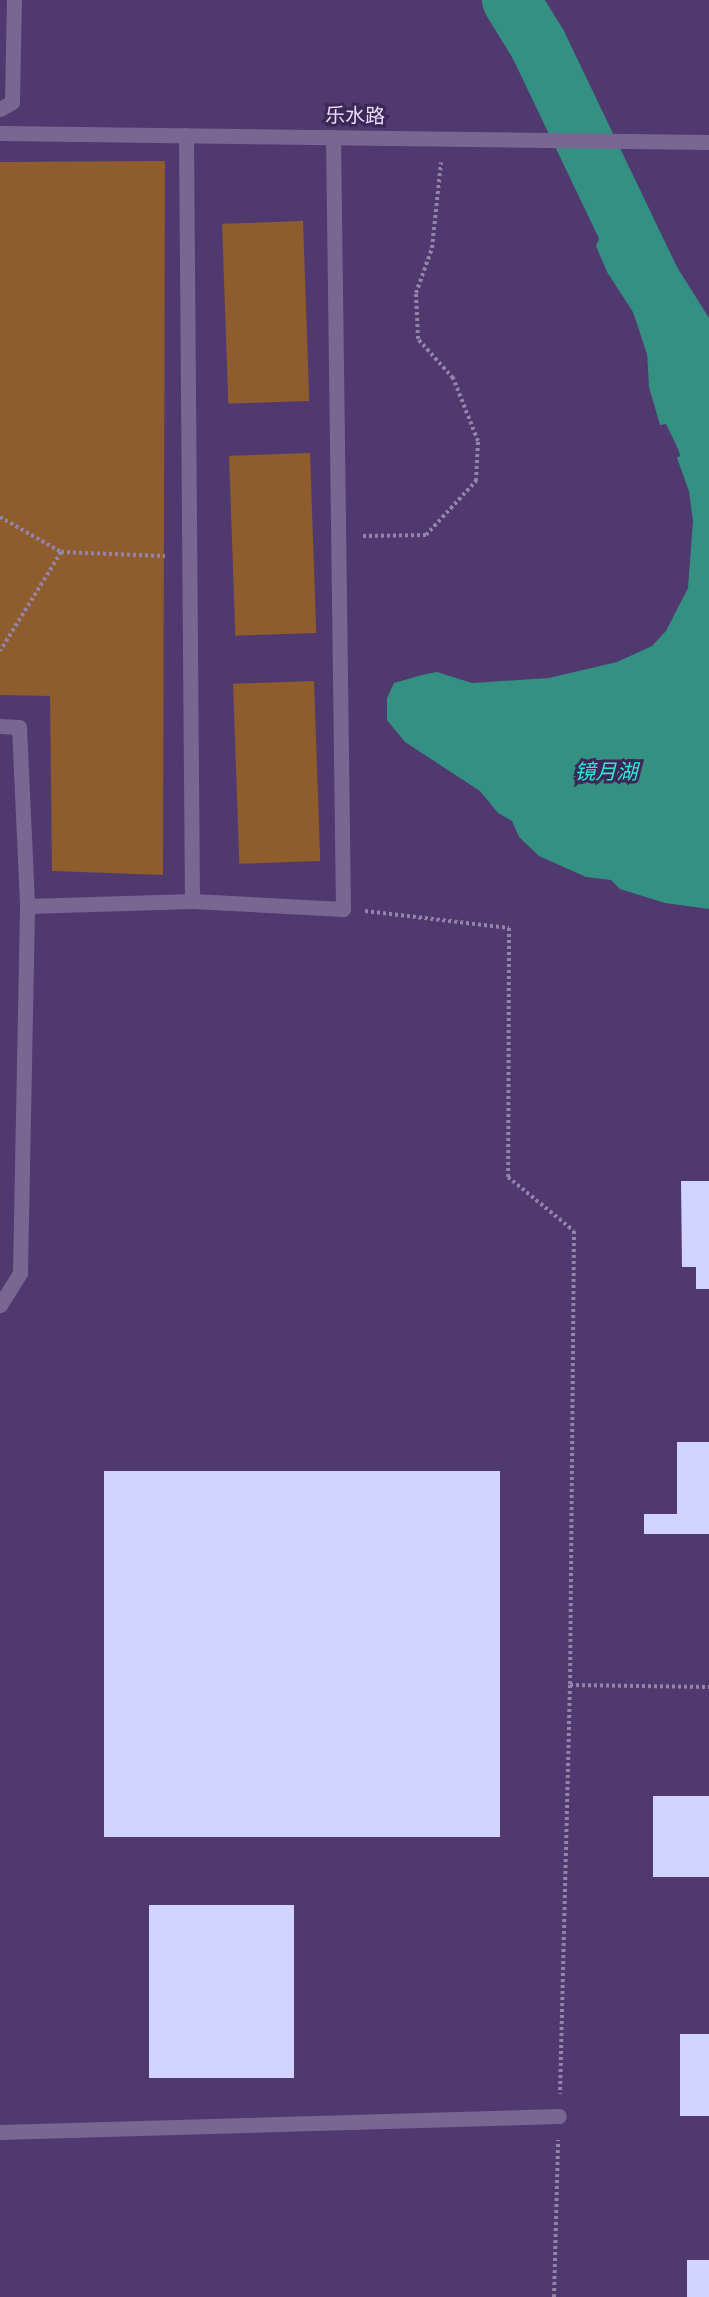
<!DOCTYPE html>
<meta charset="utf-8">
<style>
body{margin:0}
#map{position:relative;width:709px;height:2297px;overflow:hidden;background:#473362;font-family:Helvetica,"Noto Sans SC",sans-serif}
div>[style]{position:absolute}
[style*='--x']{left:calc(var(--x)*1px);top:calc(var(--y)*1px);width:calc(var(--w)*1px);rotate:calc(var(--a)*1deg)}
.built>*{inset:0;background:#50396f;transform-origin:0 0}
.green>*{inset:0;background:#8e5c2d;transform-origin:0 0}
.water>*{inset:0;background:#349083}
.river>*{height:58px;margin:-29px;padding:0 29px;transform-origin:29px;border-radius:29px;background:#349083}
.building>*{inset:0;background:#d1d4fe;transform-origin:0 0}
.path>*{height:4px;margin-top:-2px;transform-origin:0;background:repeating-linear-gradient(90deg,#9384aa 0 3px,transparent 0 6px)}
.minor>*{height:15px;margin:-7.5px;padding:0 7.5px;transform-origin:7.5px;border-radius:7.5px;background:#786891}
span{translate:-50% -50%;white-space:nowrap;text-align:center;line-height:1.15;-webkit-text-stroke:6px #3c2856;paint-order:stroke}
.street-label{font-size:20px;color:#e8ddfa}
.water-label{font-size:21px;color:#31e7d2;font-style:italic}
</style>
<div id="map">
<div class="built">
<div style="left:0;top:0;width:709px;height:2297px"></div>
</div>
<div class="green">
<div style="clip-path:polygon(165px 161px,163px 875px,52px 871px,50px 696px,0 695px,0 162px)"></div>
<div style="left:303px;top:221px;width:180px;height:81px;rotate:88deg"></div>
<div style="left:310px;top:453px;width:180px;height:81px;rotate:88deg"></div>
<div style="left:314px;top:681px;width:180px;height:81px;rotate:88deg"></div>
</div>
<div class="water">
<div style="clip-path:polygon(641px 228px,655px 232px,709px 318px,709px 909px,665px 903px,620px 889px,611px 880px,586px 877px,539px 856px,519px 837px,512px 821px,498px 813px,480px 791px,405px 742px,387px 720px,387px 698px,394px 683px,422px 675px,437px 672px,472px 683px,549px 678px,617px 662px,652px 646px,666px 631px,688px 588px,693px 521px,689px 491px,677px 458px,681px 455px,666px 424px,660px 425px,649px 387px,646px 332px,607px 272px,596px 246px,602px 231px)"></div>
</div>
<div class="river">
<div style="--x:511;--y:0;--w:52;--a:58.5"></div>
<div style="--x:538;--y:44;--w:278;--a:64.4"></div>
<div style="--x:658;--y:295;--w:163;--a:71.8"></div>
</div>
<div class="building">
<div style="clip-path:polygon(681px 1181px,709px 1181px,709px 1289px,696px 1289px,696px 1267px,682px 1267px)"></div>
<div style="clip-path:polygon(677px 1442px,709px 1442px,709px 1534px,644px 1534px,644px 1514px,677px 1514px)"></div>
<div style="left:500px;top:1471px;width:366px;height:396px;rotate:90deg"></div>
<div style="left:653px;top:1796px;width:56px;height:81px"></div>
<div style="left:149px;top:1905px;width:145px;height:173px"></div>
<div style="left:680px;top:2034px;width:29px;height:82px"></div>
<div style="left:687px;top:2260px;width:22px;height:37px"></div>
</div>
<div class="path">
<div style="--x:0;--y:517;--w:70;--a:29.8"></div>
<div style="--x:61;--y:552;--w:116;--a:121.6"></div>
<div style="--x:363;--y:536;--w:63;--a:-0.9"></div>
<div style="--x:426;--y:535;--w:74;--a:-47.2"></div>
<div style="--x:476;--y:481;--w:40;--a:-87.1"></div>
<div style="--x:478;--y:441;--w:68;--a:-111.6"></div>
<div style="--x:453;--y:378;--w:52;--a:-131.9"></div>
<div style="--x:418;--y:339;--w:46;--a:-92.5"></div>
<div style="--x:416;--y:293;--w:48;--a:-70.4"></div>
<div style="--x:432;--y:248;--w:86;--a:-84"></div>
<div style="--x:61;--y:552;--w:104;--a:2.2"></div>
<div style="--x:365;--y:911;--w:145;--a:6.7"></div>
<div style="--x:509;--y:928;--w:249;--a:90.2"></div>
<div style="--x:508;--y:1177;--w:85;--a:39.3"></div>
<div style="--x:574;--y:1231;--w:454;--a:90.5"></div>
<div style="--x:570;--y:1685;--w:409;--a:91.4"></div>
<div style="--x:570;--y:1685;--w:139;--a:0.8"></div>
<div style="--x:554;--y:2297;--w:157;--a:-88.5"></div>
</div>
<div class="minor">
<div style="--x:0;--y:109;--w:14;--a:-30"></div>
<div style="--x:12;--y:102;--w:102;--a:-88.9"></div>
<div style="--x:0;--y:133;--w:709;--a:0.73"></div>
<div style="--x:0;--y:726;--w:19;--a:3"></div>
<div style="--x:19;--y:727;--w:179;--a:87.4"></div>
<div style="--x:27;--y:906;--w:165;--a:-1.7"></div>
<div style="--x:192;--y:901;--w:766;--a:-90.45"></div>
<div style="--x:192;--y:901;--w:151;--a:3"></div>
<div style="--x:343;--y:909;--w:772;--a:-90.74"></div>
<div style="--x:0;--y:1305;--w:38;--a:-58"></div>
<div style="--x:20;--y:1273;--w:367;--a:-88.9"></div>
<div style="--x:0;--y:2132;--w:559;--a:-1.64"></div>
</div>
<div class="street-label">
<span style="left:355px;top:116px;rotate:1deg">乐水路</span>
</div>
<div class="water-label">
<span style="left:606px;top:772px">镜月湖</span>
</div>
</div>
